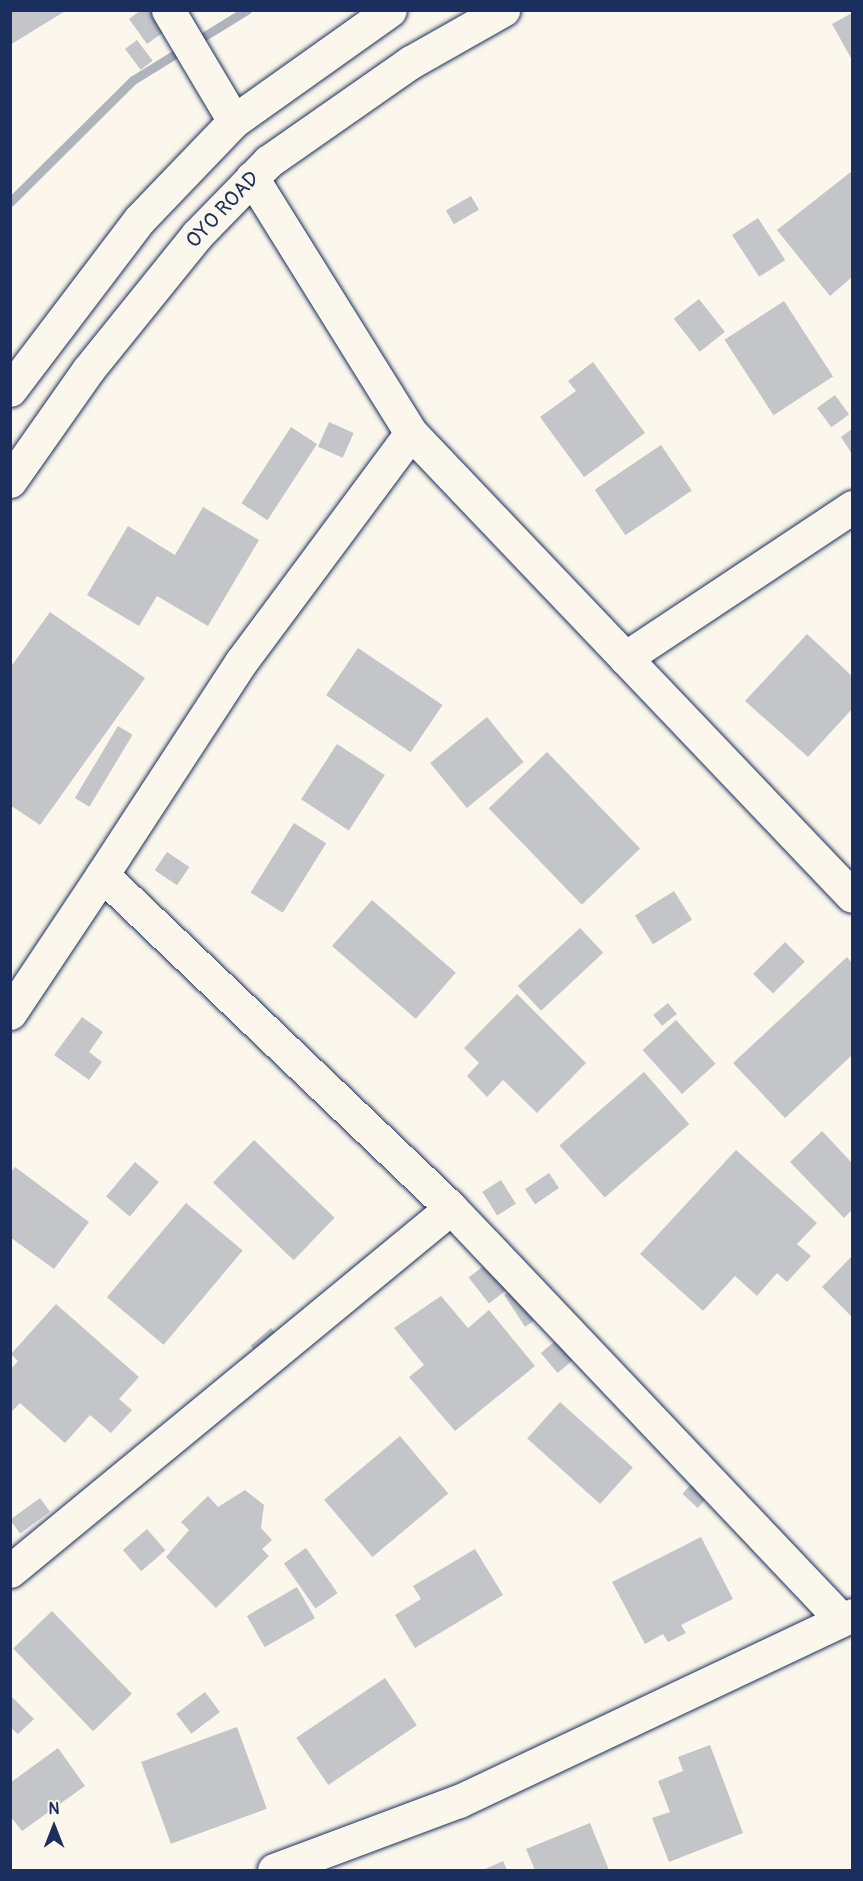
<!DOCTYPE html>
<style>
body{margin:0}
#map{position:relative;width:863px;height:1881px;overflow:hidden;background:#fbf7ec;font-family:Pangolin,sans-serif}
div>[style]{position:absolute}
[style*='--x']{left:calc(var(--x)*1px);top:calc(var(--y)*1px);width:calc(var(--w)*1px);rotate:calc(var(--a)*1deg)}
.stream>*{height:9px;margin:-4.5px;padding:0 4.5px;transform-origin:4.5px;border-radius:4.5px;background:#afb3bb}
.building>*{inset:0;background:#c3c5c9;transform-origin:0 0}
.roads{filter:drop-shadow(0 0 2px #1b2f5e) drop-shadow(0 0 2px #1b2f5e)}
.minor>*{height:33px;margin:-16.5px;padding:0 16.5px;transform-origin:16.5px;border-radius:16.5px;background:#fbf7ec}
.major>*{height:33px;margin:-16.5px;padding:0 16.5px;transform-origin:16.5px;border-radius:16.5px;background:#fbf7ec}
span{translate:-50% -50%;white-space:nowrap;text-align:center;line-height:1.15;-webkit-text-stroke:4.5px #fbf7ec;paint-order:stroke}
.street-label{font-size:21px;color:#1b2f5e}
.frame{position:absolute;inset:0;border:12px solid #1b2f5e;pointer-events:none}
.north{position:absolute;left:24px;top:1797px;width:60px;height:60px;-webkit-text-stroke:4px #fbf7ec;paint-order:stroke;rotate:0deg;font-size:16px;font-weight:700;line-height:24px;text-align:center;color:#1b2f5e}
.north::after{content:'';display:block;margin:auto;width:21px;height:27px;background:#1b2f5e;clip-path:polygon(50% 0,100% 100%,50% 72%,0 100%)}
</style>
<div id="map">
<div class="stream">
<div style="--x:10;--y:202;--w:173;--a:-44.8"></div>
<div style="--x:133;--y:80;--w:134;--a:-31.6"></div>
</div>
<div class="building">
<div style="clip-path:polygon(10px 10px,67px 10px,10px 45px)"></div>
<div style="clip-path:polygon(141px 10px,155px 10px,168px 29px,147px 44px,129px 19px)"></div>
<div style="clip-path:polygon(852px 13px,852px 60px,832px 24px)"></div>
<div style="left:137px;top:40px;width:26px;height:15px;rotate:53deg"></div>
<div style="clip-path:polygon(852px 171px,852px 277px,830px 296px,777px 230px)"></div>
<div style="left:471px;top:196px;width:16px;height:29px;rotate:60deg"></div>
<div style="left:758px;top:218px;width:50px;height:31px;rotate:57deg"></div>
<div style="left:699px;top:299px;width:42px;height:32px;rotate:52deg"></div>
<div style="left:784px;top:301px;width:90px;height:71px;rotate:57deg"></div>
<div style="clip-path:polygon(593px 362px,645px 433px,584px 477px,540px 417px,576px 391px,568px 381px)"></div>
<div style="left:835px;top:395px;width:24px;height:22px;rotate:54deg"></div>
<div style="left:329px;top:422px;width:27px;height:27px;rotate:24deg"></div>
<div style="left:291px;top:427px;width:31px;height:91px;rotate:33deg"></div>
<div style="clip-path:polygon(852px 429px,852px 454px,841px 437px)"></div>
<div style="left:661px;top:445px;width:55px;height:80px;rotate:56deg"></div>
<div style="clip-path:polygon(203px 507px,259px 540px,208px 626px,157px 596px,139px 626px,87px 595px,128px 526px,175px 555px)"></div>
<div style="clip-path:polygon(50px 612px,145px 678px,40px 825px,10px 805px,10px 668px)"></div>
<div style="clip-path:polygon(807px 634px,852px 676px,852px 709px,808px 757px,745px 701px)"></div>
<div style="left:358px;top:648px;width:102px;height:57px;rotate:34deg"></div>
<div style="left:487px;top:717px;width:58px;height:73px;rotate:51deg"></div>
<div style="left:118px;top:726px;width:17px;height:84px;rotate:31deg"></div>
<div style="left:337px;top:744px;width:57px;height:66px;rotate:33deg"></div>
<div style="left:547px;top:752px;width:134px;height:81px;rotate:46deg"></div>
<div style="left:294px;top:823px;width:38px;height:82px;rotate:32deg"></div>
<div style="left:167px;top:852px;width:27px;height:22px;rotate:34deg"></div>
<div style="left:674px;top:891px;width:34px;height:46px;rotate:58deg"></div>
<div style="left:372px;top:900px;width:111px;height:61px;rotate:41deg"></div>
<div style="left:580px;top:928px;width:34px;height:85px;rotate:47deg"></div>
<div style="left:785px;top:942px;width:28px;height:45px;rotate:45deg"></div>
<div style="clip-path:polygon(847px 957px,852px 963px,852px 1055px,785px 1118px,733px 1063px)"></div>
<div style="clip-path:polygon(517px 994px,586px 1063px,537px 1113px,503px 1080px,487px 1097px,467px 1076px,479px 1063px,464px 1048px)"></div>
<div style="left:668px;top:1003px;width:14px;height:19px;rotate:51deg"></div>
<div style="clip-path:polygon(82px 1017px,103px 1032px,89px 1052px,102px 1062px,89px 1080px,54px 1055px)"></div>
<div style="left:676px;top:1020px;width:59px;height:45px;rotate:48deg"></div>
<div style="left:644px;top:1072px;width:69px;height:112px;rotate:49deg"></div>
<div style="clip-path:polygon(822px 1131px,852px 1163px,852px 1210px,844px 1218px,790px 1162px)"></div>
<div style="left:254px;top:1140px;width:112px;height:59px;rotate:44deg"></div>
<div style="clip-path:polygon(736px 1150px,817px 1223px,797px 1244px,811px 1256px,787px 1282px,777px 1273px,757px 1296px,735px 1276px,703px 1311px,640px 1254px)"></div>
<div style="left:135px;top:1162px;width:31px;height:45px;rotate:40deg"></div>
<div style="clip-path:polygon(15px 1167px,89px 1222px,54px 1269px,10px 1237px,10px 1173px)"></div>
<div style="left:549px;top:1173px;width:18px;height:29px;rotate:56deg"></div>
<div style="left:501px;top:1180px;width:28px;height:22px;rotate:58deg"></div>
<div style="left:186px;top:1203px;width:74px;height:123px;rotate:40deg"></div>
<div style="clip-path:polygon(852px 1256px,852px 1317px,822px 1287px)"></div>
<div style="left:486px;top:1264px;width:33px;height:22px;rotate:52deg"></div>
<div style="left:521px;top:1284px;width:38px;height:20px;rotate:57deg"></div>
<div style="clip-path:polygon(441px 1296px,468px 1328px,489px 1310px,535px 1366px,455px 1431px,409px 1377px,424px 1365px,394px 1328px)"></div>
<div style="clip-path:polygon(56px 1304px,139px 1377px,119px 1399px,132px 1410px,111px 1433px,90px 1415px,65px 1443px,20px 1403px,10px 1413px,10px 1370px,18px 1361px,11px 1354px)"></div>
<div style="left:271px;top:1328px;width:20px;height:27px;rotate:49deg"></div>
<div style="left:560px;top:1337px;width:26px;height:25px;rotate:50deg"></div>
<div style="left:560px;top:1402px;width:98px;height:49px;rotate:42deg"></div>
<div style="left:400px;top:1436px;width:75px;height:99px;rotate:50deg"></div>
<div style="left:696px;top:1479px;width:21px;height:20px;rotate:43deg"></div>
<div style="clip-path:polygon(245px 1490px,264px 1505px,261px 1528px,272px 1540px,262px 1549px,269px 1556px,216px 1608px,166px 1557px,189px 1530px,181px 1522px,208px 1496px,218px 1507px)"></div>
<div style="left:40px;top:1498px;width:17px;height:37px;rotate:54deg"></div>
<div style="left:147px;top:1529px;width:28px;height:32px;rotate:49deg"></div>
<div style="clip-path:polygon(701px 1537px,733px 1599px,681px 1625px,686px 1633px,668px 1642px,663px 1634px,645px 1644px,612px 1582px)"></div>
<div style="left:306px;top:1548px;width:55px;height:27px;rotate:55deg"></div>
<div style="clip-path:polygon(475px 1549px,503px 1595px,415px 1648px,395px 1615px,421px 1599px,413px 1586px)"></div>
<div style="left:297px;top:1587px;width:36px;height:58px;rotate:60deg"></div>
<div style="left:52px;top:1611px;width:115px;height:54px;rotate:46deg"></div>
<div style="left:385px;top:1678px;width:57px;height:107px;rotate:56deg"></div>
<div style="left:205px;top:1692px;width:25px;height:36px;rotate:53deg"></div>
<div style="clip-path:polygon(10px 1695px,34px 1719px,18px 1734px,10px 1727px)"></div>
<div style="left:237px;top:1727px;width:87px;height:102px;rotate:70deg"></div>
<div style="clip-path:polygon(710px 1745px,743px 1833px,669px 1862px,652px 1818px,670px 1812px,658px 1781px,683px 1771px,678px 1757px)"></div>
<div style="clip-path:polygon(58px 1748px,85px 1786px,22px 1831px,10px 1816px,10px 1783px)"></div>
<div style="clip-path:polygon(590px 1823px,609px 1870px,535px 1870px,526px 1849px)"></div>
<div style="clip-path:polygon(503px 1861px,507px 1870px,483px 1870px)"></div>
</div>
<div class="roads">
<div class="minor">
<div style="--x:168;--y:10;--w:129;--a:59.3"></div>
<div style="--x:411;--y:433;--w:639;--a:46.39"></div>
<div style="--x:625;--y:658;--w:273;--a:-33.6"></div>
<div style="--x:10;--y:1013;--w:166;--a:-56.3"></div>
<div style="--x:451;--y:1208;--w:567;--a:46.5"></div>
<div style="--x:10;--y:1571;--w:571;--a:-39.46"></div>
<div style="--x:451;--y:1208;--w:482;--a:-136.3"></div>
<div style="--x:102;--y:875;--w:254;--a:-56.9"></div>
<div style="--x:241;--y:662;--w:285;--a:-53.4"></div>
<div style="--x:411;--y:433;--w:301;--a:-121.9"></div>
<div style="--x:274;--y:1870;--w:197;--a:-20.5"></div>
<div style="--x:459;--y:1801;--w:435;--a:-25.3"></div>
</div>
<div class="major">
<div style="--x:10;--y:390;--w:215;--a:-52.8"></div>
<div style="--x:140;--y:219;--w:136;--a:-46.2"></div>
<div style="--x:234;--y:121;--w:191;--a:-35.4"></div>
<div style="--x:10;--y:481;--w:136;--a:-54.9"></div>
<div style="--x:88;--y:370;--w:174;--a:-51.1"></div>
<div style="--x:197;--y:235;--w:103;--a:-45.8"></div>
<div style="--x:269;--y:161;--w:173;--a:-34.9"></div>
<div style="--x:411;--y:62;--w:106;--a:-29.5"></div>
</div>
</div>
<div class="street-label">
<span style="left:223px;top:210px;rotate:-47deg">OYO ROAD</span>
</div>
<div class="frame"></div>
<div class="north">N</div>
</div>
